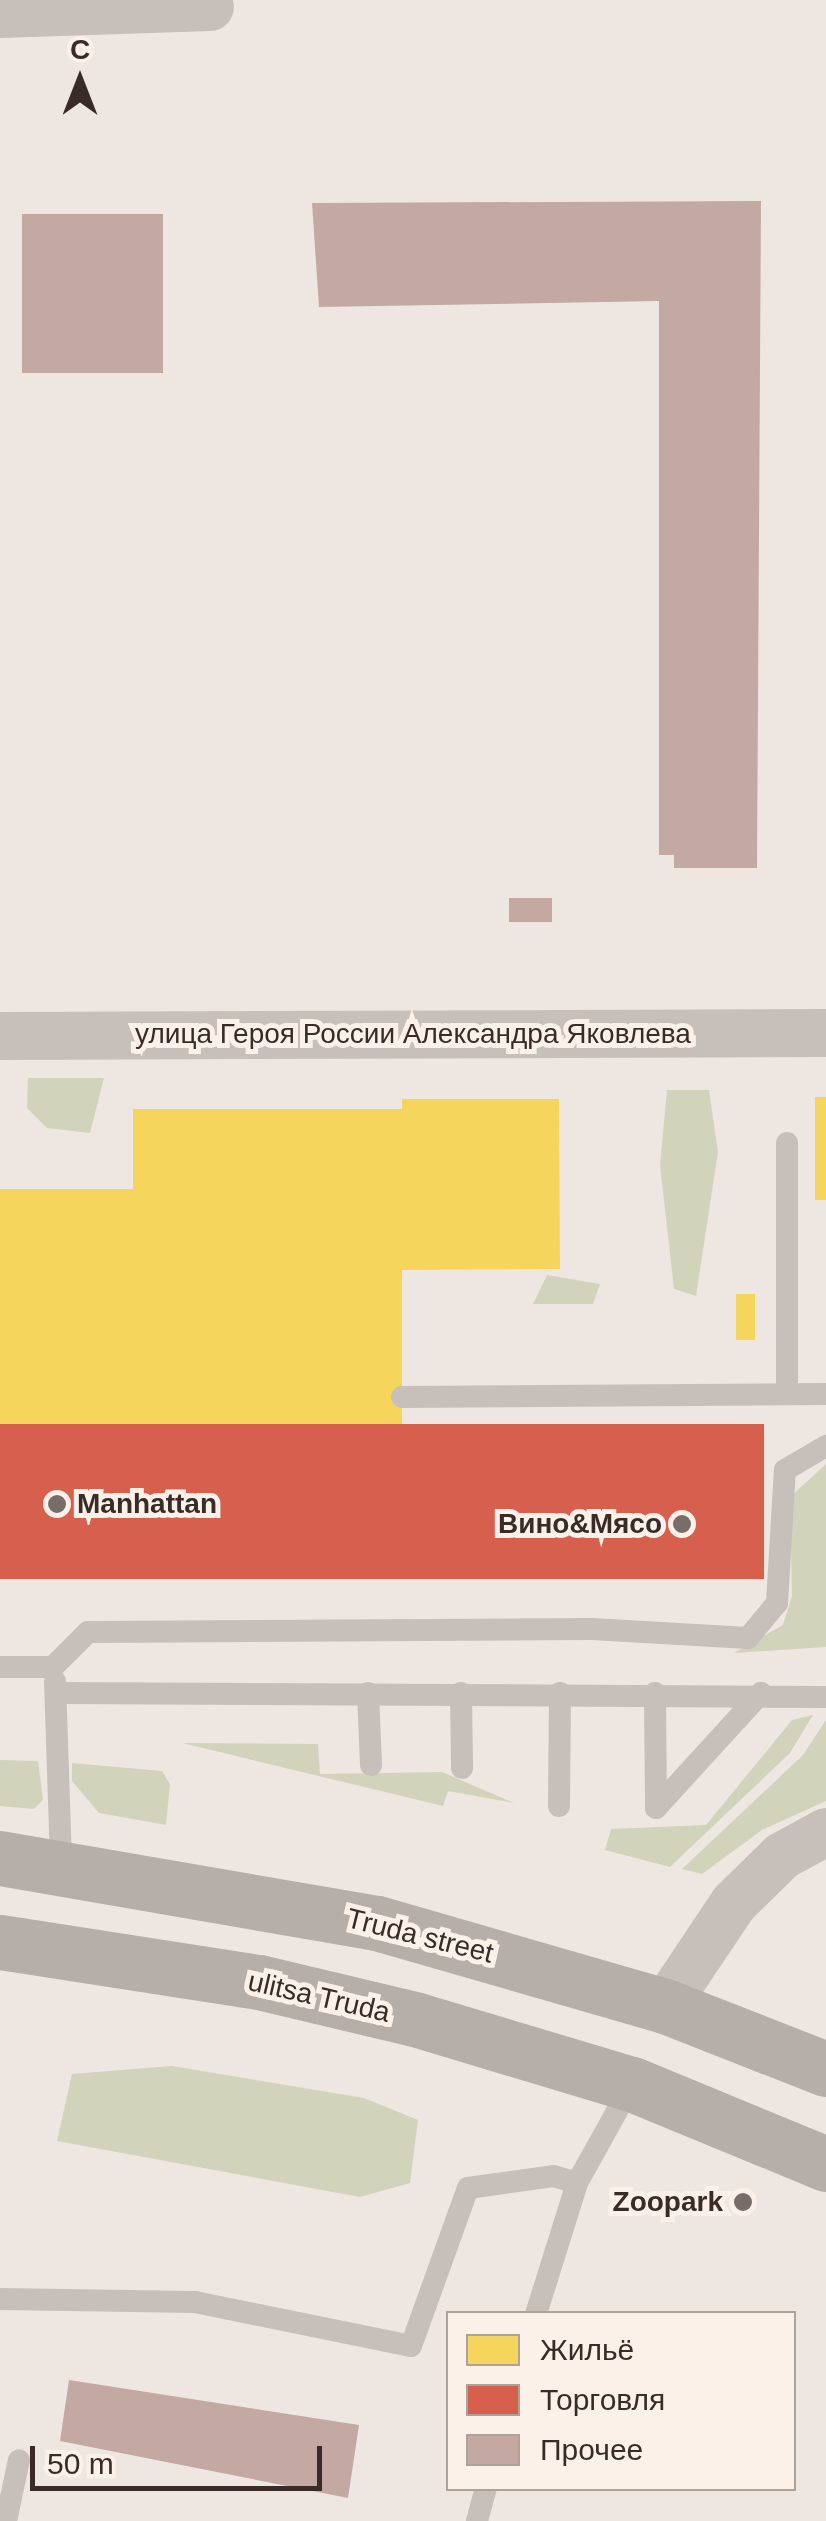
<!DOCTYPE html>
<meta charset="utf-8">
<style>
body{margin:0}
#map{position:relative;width:826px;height:2521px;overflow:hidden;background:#eee7e1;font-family:Arial,sans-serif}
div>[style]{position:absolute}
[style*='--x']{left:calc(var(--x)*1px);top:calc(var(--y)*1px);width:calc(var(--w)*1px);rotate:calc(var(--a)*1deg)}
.green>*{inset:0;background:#d1d4ba}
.homes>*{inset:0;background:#f6d55c;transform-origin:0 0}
.shops>*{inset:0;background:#d6604d;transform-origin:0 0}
.building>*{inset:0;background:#c3a9a2;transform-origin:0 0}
.service>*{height:22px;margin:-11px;padding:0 11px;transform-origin:11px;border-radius:11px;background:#c7bfba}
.minor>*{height:48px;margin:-24px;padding:0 24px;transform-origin:24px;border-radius:24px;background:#c7bfba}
.primary>*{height:55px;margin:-27.5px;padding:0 27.5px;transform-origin:27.5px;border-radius:27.5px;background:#b6aea9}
.dots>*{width:28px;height:28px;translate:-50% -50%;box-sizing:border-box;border:5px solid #fbf1e9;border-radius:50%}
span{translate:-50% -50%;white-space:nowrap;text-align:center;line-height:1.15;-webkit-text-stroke:10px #fbf1e9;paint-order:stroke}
.street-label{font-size:28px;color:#392c28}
.poi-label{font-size:28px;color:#392c28;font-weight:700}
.left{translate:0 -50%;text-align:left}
.right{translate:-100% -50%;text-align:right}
.legend{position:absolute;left:446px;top:2311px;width:350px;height:180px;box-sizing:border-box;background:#fbf1e9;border:2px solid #ada29c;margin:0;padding:12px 18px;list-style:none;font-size:30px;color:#392c28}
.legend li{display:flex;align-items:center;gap:20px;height:50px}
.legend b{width:50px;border:2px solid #ada29c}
.north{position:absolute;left:30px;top:30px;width:100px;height:100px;-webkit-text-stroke:8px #fbf1e9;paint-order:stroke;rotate:0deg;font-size:28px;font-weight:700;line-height:40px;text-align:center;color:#392c28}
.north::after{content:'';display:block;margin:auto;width:35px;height:45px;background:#392c28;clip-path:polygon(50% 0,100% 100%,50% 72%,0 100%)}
.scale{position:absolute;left:30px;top:2446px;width:292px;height:45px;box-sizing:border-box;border:5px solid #392c28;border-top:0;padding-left:12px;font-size:30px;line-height:35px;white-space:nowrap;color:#392c28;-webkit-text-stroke:8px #fbf1e9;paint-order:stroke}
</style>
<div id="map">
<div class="green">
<div style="clip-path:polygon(28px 1078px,104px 1078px,90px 1133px,47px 1128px,27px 1108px)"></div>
<div style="clip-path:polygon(667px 1090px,709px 1090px,718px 1152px,696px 1296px,674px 1289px,660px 1165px)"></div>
<div style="clip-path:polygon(547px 1275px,600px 1284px,593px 1304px,533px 1304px)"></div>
<div style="clip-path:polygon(826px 1464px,826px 1647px,734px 1653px,783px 1625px,792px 1596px,790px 1497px)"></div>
<div style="clip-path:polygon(813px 1715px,790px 1753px,670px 1867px,605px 1850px,611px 1829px,706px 1825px,792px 1720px)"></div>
<div style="clip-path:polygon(826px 1720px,826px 1801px,762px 1830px,702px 1874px,682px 1869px,803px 1755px)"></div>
<div style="clip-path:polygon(182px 1743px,318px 1744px,320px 1774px,442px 1772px,514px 1803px,448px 1791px,443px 1806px)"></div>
<div style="clip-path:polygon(0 1760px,38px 1761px,43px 1800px,34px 1809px,0 1806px)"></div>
<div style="clip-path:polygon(72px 1763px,162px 1771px,170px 1784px,166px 1825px,99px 1813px,72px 1781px)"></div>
<div style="clip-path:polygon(172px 2066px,364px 2098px,418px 2120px,410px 2183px,360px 2197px,57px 2141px,72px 2074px)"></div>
</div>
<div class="homes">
<div style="left:826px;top:1097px;width:103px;height:11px;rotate:90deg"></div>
<div style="clip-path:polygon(402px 1099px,559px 1099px,560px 1269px,402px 1270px,402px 1425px,0 1427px,0 1189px,133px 1189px,133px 1109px,402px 1109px)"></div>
<div style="left:736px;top:1294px;width:19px;height:46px"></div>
</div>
<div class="shops">
<div style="left:764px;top:1424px;width:155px;height:764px;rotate:90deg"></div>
</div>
<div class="building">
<div style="clip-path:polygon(761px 201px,757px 868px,674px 868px,674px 855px,659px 855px,659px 301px,319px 307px,312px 203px)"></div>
<div style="left:22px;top:214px;width:141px;height:159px"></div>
<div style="left:509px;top:898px;width:43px;height:24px"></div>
<div style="clip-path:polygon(69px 2380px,359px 2425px,348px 2498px,60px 2441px)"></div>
</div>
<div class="service">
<div style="--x:787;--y:1143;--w:251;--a:90"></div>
<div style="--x:402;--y:1397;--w:424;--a:-0.4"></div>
<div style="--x:0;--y:1667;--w:53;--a:0"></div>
<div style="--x:53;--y:1667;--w:49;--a:-45"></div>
<div style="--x:88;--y:1632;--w:504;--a:-0.34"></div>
<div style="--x:592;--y:1629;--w:156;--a:3.3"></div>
<div style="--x:748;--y:1638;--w:45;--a:-50.4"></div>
<div style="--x:777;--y:1603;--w:133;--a:-86.6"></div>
<div style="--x:785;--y:1470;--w:48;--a:-30.3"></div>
<div style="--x:55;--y:1681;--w:183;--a:88.1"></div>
<div style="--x:57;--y:1693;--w:769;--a:0.3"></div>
<div style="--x:368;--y:1693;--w:72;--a:87.6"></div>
<div style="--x:461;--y:1693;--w:75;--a:89.2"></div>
<div style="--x:655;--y:1693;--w:115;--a:89.5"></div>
<div style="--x:656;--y:1808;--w:156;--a:-47.6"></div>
<div style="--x:559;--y:1806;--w:113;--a:-89.5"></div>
<div style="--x:0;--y:2299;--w:195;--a:0.9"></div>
<div style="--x:195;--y:2302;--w:220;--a:11.5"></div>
<div style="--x:411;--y:2346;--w:168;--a:-70.2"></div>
<div style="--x:468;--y:2188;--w:86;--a:-8"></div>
<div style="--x:553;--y:2176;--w:25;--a:16"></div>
<div style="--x:536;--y:2314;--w:137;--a:-72.6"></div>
<div style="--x:577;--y:2183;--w:113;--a:-60.9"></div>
<div style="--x:6;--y:2521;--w:62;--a:-78"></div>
<div style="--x:477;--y:2521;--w:34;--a:-75"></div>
</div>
<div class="minor">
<div style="--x:0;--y:14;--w:210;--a:-1.9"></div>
<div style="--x:0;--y:1036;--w:826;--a:-0.21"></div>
<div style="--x:665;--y:2006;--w:124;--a:-56.2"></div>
<div style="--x:734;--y:1903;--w:67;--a:-44.4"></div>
<div style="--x:782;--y:1856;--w:50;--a:-28.6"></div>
</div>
<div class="primary">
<div style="--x:0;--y:1858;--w:383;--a:9.8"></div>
<div style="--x:377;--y:1923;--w:300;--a:16.1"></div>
<div style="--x:665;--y:2006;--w:173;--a:21.4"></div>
<div style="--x:0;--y:1942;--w:262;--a:8.8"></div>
<div style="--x:259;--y:1982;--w:163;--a:13.4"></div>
<div style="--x:418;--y:2020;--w:223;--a:16.7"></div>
<div style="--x:632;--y:2084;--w:210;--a:22.4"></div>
</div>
<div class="dots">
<div style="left:57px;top:1504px;background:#786d69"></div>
<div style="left:682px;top:1524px;background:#786d69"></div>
<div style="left:743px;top:2202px;background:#786d69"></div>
</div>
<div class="street-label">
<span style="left:413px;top:1034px">улица Героя России Александра Яковлева</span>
<span style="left:420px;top:1936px;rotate:14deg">Truda street</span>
<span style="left:319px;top:1997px;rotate:13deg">ulitsa Truda</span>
</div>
<div class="poi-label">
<span class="left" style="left:77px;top:1504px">Manhattan</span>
<span class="right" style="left:662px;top:1524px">Вино&amp;Мясо</span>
<span class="right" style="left:723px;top:2202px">Zoopark</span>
</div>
<ul class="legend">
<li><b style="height:28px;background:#f6d55c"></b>Жильё</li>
<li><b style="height:28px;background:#d6604d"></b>Торговля</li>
<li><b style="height:28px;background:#c3a9a2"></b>Прочее</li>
</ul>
<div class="north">С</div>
<div class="scale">50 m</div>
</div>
